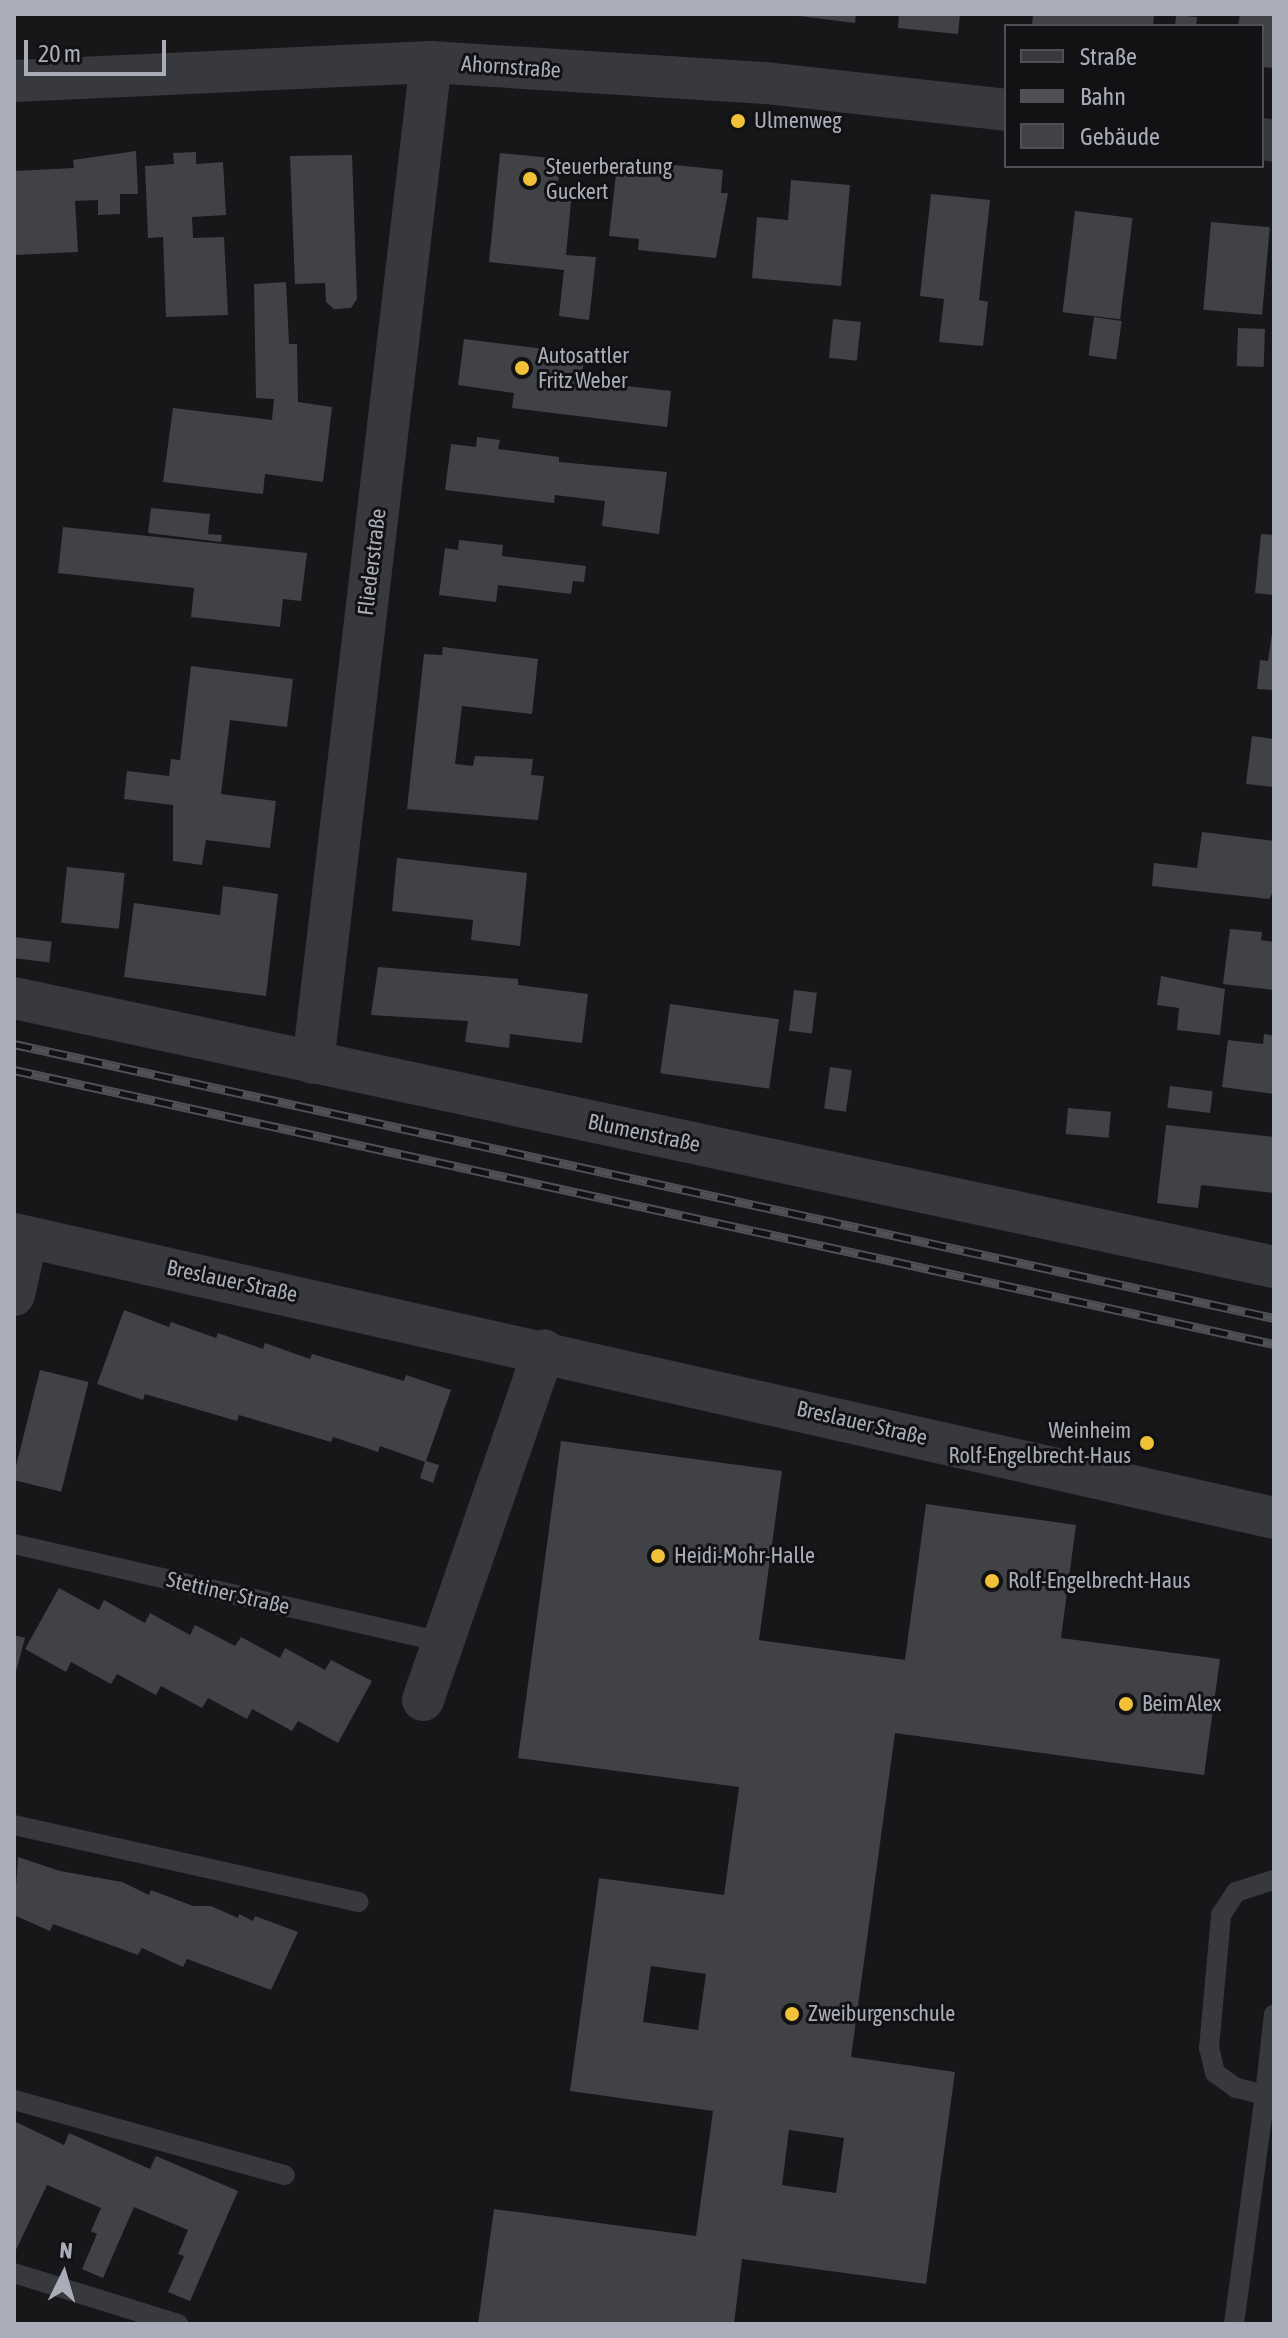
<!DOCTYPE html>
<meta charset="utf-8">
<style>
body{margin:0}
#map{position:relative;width:1288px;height:2338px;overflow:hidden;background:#171719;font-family:"Asap Condensed",sans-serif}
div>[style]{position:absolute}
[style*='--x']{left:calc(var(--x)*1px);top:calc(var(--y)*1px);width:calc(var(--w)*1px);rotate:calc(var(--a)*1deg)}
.building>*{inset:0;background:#414246;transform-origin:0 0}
.lane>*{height:20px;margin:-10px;padding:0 10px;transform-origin:10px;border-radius:10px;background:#38393e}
.street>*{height:42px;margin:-21px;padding:0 21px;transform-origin:21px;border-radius:21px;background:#38393e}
.rail>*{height:9px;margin-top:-4.5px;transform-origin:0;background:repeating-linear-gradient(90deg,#121214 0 18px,#4f5157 0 36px);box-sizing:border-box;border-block:2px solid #4f5157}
.dots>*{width:22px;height:22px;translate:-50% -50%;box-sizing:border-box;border:4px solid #121214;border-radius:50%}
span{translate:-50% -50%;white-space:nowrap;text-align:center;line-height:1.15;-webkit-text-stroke:6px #121214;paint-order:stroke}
.street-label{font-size:22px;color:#a9adb9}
.poi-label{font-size:22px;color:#a9adb9}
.left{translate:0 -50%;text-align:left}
.right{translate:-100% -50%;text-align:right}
.frame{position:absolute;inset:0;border:16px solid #a9adb9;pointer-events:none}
.legend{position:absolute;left:1004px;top:24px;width:260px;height:144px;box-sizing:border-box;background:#121214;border:2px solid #4e5056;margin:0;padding:10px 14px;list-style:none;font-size:24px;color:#a9adb9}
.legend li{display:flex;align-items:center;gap:16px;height:40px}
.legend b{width:40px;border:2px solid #4e5056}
.north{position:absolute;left:24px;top:2234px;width:80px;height:80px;-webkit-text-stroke:6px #121214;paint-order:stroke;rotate:5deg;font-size:22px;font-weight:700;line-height:32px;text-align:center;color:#a9adb9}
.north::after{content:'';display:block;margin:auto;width:28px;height:36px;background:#a9adb9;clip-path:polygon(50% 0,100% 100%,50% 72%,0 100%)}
.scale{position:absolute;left:24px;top:40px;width:142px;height:36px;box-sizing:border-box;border:4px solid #a9adb9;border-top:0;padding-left:10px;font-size:24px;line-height:28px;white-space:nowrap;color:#a9adb9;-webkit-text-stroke:6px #121214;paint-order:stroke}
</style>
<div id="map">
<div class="building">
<div style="clip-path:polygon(783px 14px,856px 14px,855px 23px)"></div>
<div style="clip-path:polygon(899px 14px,960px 14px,958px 34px,898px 28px)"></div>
<div style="clip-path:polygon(1033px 14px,1150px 14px,1154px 15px,1153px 26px,1032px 26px)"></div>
<div style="clip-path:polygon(1240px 14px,1274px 14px,1274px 68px,1262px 67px,1262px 26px,1238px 26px)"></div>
<div style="clip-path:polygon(1176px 15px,1197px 17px,1196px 26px,1175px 26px)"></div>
<div style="clip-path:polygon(136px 151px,138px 194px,120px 194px,120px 214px,98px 215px,98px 200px,75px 201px,78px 252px,14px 255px,14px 171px,74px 168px,73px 160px)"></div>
<div style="clip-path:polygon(196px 152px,196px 164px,223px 162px,226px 215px,192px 217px,193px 238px,224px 237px,228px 315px,166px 317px,163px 237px,148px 238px,145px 166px,174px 164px,173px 153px)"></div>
<div style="clip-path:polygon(500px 153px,561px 159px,557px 190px,572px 191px,566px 255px,596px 257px,589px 320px,559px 316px,564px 270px,489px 262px)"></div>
<div style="clip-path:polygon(352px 155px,357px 299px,351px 308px,334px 309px,326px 302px,325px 283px,295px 284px,290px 156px)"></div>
<div style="clip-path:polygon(647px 162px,723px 170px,721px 193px,728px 193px,716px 258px,638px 250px,639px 239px,609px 236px,616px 174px,645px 177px)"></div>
<div style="clip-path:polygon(791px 180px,850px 185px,841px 286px,752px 278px,757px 217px,788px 220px)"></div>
<div style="clip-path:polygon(931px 194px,990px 200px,979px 300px,988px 302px,983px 346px,939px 342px,944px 299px,920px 296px)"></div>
<div style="left:1075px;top:211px;width:58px;height:102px;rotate:7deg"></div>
<div style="left:1211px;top:222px;width:59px;height:88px;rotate:5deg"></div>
<div style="clip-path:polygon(286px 282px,289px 344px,297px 344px,298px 402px,332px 407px,323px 482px,265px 474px,263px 494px,163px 482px,173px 408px,272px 420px,274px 399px,256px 398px,254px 284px)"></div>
<div style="left:1094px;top:317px;width:28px;height:39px;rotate:8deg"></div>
<div style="left:833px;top:319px;width:28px;height:39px;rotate:6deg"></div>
<div style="left:1238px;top:328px;width:27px;height:38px;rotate:2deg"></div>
<div style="clip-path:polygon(464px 339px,585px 354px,581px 381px,671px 391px,667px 427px,512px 408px,514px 393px,458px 385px)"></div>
<div style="clip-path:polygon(477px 437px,500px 440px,498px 449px,559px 457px,559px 462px,667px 472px,659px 534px,602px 526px,605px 501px,555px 495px,554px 503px,445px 490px,451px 444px,476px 447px)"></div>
<div style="clip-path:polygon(151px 508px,210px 514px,208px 534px,222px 535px,221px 542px,148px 533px)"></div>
<div style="clip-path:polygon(63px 527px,307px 553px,301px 601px,283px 599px,280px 627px,191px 617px,194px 588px,58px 573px)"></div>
<div style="clip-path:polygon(1261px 534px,1274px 535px,1274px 595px,1255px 593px)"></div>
<div style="clip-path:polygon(459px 540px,503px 545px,502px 556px,586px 566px,584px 582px,573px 581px,571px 594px,498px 585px,496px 602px,439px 595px,445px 548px,458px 550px)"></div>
<div style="clip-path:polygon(1272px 633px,1274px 690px,1257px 689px,1260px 660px,1268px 661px)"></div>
<div style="clip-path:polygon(443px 647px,538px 659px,532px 714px,462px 706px,455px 764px,473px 766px,475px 756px,533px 759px,531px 775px,544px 776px,538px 820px,407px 809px,424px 654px,442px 655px)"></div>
<div style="clip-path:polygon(191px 666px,293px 679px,287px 727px,230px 720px,221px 794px,276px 801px,270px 848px,206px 840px,202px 865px,173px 861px,173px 805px,124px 799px,127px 771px,169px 776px,171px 759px,180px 760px)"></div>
<div style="clip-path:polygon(1252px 736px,1274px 739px,1274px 787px,1246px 784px)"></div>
<div style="clip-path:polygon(1202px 832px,1274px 841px,1274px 890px,1269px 899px,1152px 886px,1154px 863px,1197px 868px)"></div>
<div style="clip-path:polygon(397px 858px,527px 873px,520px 946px,471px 940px,473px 920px,392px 911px)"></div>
<div style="left:67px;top:867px;width:58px;height:56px;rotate:6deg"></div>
<div style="clip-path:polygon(223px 886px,278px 894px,266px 996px,124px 977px,134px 903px,220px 915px)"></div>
<div style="clip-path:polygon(1230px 929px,1262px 932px,1261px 940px,1274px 942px,1274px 990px,1223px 984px)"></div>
<div style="left:14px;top:937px;width:38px;height:21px;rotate:7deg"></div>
<div style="clip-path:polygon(378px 967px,518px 979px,518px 985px,588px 994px,582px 1043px,510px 1034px,509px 1048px,465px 1042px,468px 1021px,371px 1015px)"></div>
<div style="clip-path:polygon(1161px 976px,1225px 989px,1220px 1035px,1177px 1030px,1179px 1008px,1157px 1005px)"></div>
<div style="left:794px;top:990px;width:23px;height:41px;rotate:7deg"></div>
<div style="left:670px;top:1004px;width:110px;height:70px;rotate:8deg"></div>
<div style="clip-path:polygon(1264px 1034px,1274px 1036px,1274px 1094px,1222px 1087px,1228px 1040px,1263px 1044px)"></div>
<div style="left:830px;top:1067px;width:22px;height:42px;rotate:8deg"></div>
<div style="left:1170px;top:1086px;width:43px;height:22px;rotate:7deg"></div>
<div style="left:1068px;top:1108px;width:43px;height:26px;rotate:5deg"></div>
<div style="clip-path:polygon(1166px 1125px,1274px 1137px,1274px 1193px,1201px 1185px,1198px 1208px,1157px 1203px)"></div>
<div style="clip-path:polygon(124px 1310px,169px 1327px,171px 1322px,216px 1338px,218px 1333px,263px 1349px,265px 1343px,310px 1359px,312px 1354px,404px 1381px,406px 1375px,451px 1390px,426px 1461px,439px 1465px,433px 1483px,420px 1478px,425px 1462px,380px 1446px,378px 1452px,333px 1437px,331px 1442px,239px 1415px,237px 1421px,145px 1394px,143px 1400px,97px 1384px)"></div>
<div style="left:40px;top:1370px;width:50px;height:113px;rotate:14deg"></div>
<div style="clip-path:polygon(evenodd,561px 1441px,782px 1471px,759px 1640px,905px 1660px,926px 1504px,1076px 1525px,1061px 1638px,1220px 1659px,1204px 1775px,895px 1733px,851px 2057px,955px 2072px,926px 2284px,742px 2259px,734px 2324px,478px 2324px,494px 2209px,696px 2236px,713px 2111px,570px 2091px,599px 1878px,724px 1895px,739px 1787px,518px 1758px,561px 1441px,651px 1966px,706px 1974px,698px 2030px,643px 2022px,651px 1966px,561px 1441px,789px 2130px,844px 2138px,836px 2193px,782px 2185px,789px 2130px)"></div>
<div style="clip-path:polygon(59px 1588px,99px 1610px,104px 1600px,145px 1623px,150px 1613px,190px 1635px,195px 1625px,235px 1646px,241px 1637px,280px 1658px,285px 1648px,325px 1670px,331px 1660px,372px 1681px,338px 1743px,298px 1721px,292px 1731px,252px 1709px,247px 1719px,208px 1698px,202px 1708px,161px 1686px,156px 1695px,117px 1674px,111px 1684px,71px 1662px,66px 1672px,25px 1649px)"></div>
<div style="clip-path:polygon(14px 1635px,25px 1638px,15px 1675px,14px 1675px)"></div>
<div style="clip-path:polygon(18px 1857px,60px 1871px,122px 1882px,149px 1895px,151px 1890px,193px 1906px,211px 1906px,238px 1918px,239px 1914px,253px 1921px,255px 1916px,298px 1932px,271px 1990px,187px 1959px,183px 1967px,142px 1948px,138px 1955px,53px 1924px,50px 1931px,14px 1915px)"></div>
<div style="clip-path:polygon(14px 2121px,64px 2145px,69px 2133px,150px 2169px,156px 2156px,238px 2191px,190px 2301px,168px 2292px,184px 2256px,178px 2254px,188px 2230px,134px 2207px,103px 2278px,82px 2269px,97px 2234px,91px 2231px,101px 2208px,47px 2185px,14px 2254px)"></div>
</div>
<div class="lane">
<div style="--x:14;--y:1544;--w:438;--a:12.9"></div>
<div style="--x:14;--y:1825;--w:353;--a:12.6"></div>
<div style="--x:1265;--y:2095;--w:81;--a:-83.7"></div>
<div style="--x:14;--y:2100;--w:281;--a:15.5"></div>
<div style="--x:14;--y:2273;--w:172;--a:17.3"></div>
<div style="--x:1234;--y:2324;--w:231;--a:-82.3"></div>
<div style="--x:1265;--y:2095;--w:30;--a:-166"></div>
<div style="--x:1236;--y:2088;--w:26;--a:-144"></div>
<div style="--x:1215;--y:2073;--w:26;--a:-103"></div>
<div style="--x:1209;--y:2048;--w:134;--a:-84.8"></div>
<div style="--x:1221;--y:1915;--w:27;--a:-57"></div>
<div style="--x:1236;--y:1892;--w:40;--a:-18"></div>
</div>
<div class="street">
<div style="--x:14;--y:81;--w:417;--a:-2.6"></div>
<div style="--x:431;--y:62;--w:336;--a:3.6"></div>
<div style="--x:766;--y:83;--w:242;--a:6.4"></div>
<div style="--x:1262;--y:139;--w:12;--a:9"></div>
<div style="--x:14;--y:998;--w:1288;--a:12.05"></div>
<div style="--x:313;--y:1063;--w:1008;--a:-83.28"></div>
<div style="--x:14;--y:1234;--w:1292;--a:12.7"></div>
<div style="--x:14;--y:1295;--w:59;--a:-77.4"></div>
<div style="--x:423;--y:1700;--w:370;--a:-70.9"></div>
</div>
<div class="rail">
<div style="--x:14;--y:1044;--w:1289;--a:12.27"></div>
<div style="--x:14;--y:1070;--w:1289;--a:12.27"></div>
</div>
<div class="dots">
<div style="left:738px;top:121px;background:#f1c238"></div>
<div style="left:530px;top:179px;background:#f1c238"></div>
<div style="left:522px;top:368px;background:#f1c238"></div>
<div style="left:1147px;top:1443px;background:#f1c238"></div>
<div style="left:658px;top:1556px;background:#f1c238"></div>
<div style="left:992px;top:1581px;background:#f1c238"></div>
<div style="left:1126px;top:1704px;background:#f1c238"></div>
<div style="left:792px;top:2014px;background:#f1c238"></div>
</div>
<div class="street-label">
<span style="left:511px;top:67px;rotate:4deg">Ahornstraße</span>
<span style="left:372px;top:562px;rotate:-83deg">Fliederstraße</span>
<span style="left:644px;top:1133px;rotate:12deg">Blumenstraße</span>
<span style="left:232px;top:1281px;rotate:12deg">Breslauer Straße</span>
<span style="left:862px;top:1423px;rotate:13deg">Breslauer Straße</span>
<span style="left:228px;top:1593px;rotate:13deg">Stettiner Straße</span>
</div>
<div class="poi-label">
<span class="left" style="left:754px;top:121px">Ulmenweg</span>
<span class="left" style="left:546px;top:179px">Steuerberatung<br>Guckert</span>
<span class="left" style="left:538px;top:368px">Autosattler<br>Fritz Weber</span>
<span class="right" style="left:1131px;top:1443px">Weinheim<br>Rolf-Engelbrecht-Haus</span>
<span class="left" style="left:674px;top:1556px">Heidi-Mohr-Halle</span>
<span class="left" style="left:1008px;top:1581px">Rolf-Engelbrecht-Haus</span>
<span class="left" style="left:1142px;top:1704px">Beim Alex</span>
<span class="left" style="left:808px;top:2014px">Zweiburgenschule</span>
</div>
<div class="frame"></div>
<ul class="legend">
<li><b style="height:10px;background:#38393e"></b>Straße</li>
<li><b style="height:10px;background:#4f5157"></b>Bahn</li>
<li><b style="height:22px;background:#414246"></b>Gebäude</li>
</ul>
<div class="north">N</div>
<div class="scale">20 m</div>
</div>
